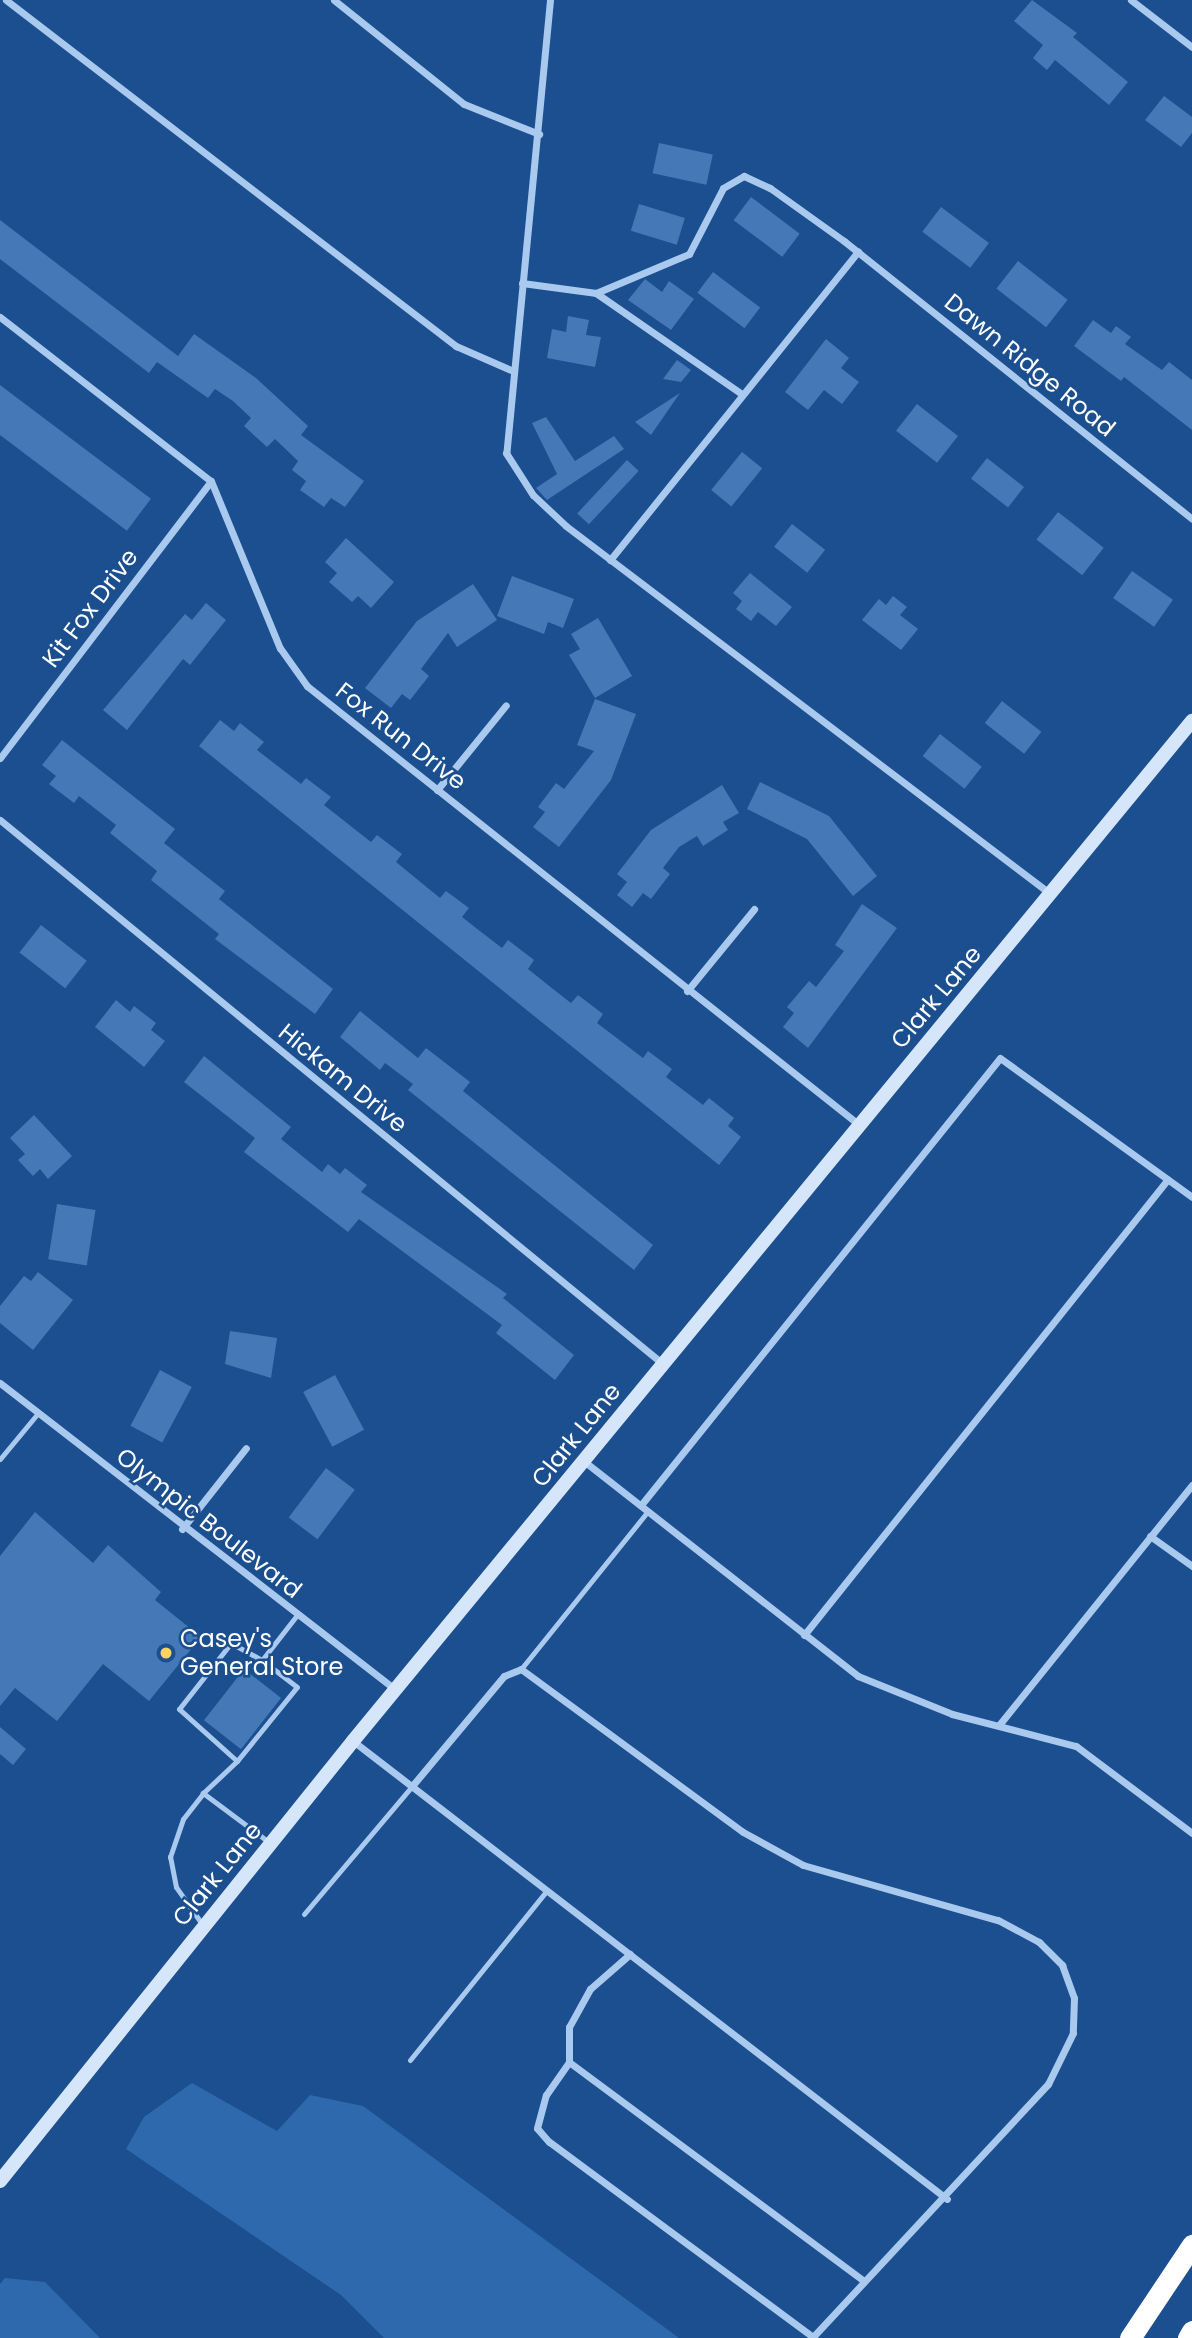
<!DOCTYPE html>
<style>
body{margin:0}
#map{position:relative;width:1192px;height:2338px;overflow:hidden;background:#1b4f8f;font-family:Poppins,sans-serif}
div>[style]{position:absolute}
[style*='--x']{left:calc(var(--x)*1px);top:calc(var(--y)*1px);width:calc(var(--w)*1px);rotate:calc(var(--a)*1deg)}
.green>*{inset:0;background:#2e69ad}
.building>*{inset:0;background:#4478b7;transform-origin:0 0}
.service>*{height:5px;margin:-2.5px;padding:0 2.5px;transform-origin:2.5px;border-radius:2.5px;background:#a9c9ee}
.minor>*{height:7px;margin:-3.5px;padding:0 3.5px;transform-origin:3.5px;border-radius:3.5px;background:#a9c9ee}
.secondary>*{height:14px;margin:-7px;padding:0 7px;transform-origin:7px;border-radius:7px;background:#d6e6fa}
.motorway>*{height:21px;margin:-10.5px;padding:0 10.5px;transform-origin:10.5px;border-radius:10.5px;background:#fff}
.dots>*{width:19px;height:19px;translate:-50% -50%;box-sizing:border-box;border:4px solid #1b4f8f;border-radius:50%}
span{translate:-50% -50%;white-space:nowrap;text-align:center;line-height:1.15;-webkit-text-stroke:5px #1b4f8f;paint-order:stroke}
.street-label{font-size:24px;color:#fff}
.poi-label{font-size:24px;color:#fff}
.left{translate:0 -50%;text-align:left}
</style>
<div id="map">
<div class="green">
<div style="clip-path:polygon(192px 2083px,277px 2131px,310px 2095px,363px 2106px,679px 2338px,384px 2338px,341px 2295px,126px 2149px,144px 2117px)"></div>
<div style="clip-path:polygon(5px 2278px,45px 2282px,100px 2338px,0 2338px,0 2284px)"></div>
</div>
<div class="building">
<div style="clip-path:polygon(1032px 0,1077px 33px,1073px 37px,1128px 82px,1109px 105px,1055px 60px,1047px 70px,1033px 58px,1043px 45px,1014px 21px)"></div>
<div style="clip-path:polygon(1164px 96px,1192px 117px,1192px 133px,1181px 147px,1145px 120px)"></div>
<div style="left:659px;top:143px;width:55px;height:31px;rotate:12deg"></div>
<div style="left:751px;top:197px;width:61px;height:29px;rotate:37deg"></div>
<div style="left:639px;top:204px;width:48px;height:28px;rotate:17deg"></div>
<div style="left:941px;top:207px;width:60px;height:31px;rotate:37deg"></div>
<div style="clip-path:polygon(0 220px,178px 356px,194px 334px,256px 378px,308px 426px,301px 435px,364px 481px,345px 507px,331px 498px,324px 507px,300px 490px,306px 481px,292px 470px,298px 461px,275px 439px,267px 447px,244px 426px,251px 418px,233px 401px,215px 389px,208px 398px,157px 362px,149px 373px,0 259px)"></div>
<div style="left:1018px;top:261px;width:63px;height:35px;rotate:38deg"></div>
<div style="left:713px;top:272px;width:59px;height:26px;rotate:37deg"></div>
<div style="clip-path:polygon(645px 279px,662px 292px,669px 281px,694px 299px,671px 330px,628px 300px)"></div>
<div style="clip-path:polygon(568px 316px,589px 320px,586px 335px,601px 337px,595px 367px,547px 358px,552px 329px,566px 332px)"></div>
<div style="clip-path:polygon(1093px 320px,1111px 333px,1116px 326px,1131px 337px,1125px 344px,1162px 370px,1169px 362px,1192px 380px,1192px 430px,1124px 377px,1121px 381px,1074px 346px)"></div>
<div style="clip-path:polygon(826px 339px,849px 358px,841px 368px,859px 382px,842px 404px,824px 390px,808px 410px,785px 392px)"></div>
<div style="clip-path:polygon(677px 360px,691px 370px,681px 382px,663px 379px)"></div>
<div style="left:0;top:385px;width:189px;height:40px;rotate:37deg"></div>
<div style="clip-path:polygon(680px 393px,651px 435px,635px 422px)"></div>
<div style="left:917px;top:404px;width:52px;height:34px;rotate:38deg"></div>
<div style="clip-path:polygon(546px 417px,575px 461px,614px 436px,624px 449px,547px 500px,536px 488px,557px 474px,532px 423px)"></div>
<div style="left:742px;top:452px;width:26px;height:49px;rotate:39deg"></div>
<div style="left:987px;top:458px;width:47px;height:26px;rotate:38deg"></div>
<div style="left:627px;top:460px;width:16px;height:73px;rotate:43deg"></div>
<div style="left:1058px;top:512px;width:58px;height:35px;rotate:38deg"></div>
<div style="left:792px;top:524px;width:42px;height:29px;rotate:38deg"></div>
<div style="clip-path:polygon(346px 538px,394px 582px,371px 608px,358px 596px,352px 602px,329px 582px,337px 573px,325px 562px)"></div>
<div style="left:1132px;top:571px;width:50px;height:33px;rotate:35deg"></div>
<div style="clip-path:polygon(750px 573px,792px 607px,776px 626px,758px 612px,751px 621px,736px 609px,742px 601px,733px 593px)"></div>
<div style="clip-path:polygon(512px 576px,574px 599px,563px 628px,548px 622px,544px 634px,497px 616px)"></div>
<div style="clip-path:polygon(473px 584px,497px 620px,457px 647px,448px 633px,421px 669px,429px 676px,410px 700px,402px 694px,391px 708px,365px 688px,417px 621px)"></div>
<div style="clip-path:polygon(893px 596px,907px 607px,900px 615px,918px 629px,901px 650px,862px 620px,879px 599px,886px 605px)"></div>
<div style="clip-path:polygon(206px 603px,226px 620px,190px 665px,183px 659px,127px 730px,103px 710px,185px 614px,192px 620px)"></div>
<div style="clip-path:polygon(598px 618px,632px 676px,595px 698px,569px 655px,580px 649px,571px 634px)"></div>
<div style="clip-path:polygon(595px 699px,636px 714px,611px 780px,559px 847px,533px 827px,545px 812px,538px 807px,556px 783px,564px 789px,594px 751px,577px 745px)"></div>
<div style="left:1002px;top:701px;width:50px;height:28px;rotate:38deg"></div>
<div style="clip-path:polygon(220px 720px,234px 731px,240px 723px,264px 742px,257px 750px,301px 784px,306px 778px,331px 797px,324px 805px,371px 842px,377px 835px,402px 854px,396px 862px,440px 898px,446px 891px,469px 908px,462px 917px,476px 928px,502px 948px,508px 940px,534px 960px,528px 969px,553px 989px,571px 1003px,578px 995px,603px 1014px,597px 1023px,643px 1058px,648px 1051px,672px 1069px,666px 1077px,703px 1105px,709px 1098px,734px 1118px,728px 1126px,741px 1137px,719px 1165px,199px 746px)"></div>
<div style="left:940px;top:734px;width:53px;height:28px;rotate:38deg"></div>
<div style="clip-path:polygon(62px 740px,175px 829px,164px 843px,225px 891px,219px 899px,333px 989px,315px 1014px,215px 939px,219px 934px,151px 880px,157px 871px,110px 833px,116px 825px,79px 796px,74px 803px,49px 784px,56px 776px,42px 765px)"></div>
<div style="clip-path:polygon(760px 782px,829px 816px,877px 876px,853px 896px,807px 839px,747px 809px)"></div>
<div style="clip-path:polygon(722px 785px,739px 813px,723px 822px,728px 830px,703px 846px,697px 836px,679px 847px,663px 868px,670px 874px,651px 899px,643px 893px,632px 907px,617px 895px,627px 882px,617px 874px,651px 830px)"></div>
<div style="clip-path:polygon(862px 904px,897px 928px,808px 1048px,783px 1027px,794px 1013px,787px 1007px,809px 981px,816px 987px,844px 951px,835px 945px)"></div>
<div style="left:41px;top:925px;width:58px;height:35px;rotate:38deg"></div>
<div style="clip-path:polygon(116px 1000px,130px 1012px,134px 1006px,156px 1023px,151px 1030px,165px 1041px,144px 1067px,95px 1027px)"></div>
<div style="clip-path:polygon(360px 1011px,418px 1058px,426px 1048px,470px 1082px,463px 1091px,653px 1245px,634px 1270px,408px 1090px,413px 1084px,385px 1063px,380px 1070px,340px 1037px)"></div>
<div style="clip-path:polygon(204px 1056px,291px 1127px,281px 1139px,322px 1172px,328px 1164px,340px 1174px,345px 1168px,367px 1185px,361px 1192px,507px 1294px,503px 1298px,574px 1355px,555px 1380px,496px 1333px,502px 1325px,359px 1219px,348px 1232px,244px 1152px,255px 1138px,184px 1082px)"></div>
<div style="clip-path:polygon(34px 1115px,72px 1156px,48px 1179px,40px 1169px,33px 1176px,18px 1160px,25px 1154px,10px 1138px)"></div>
<div style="left:57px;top:1204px;width:39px;height:56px;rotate:9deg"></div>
<div style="clip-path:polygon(38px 1272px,73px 1300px,33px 1350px,0 1323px,0 1306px,24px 1276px,31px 1281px)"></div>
<div style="clip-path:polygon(230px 1331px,277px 1338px,271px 1378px,225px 1364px)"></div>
<div style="left:160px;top:1370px;width:36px;height:63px;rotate:28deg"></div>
<div style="left:335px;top:1375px;width:62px;height:36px;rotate:62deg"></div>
<div style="left:326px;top:1468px;width:36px;height:62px;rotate:37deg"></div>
<div style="clip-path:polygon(35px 1512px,93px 1563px,108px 1545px,161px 1592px,155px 1600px,201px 1637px,149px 1701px,103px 1664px,57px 1721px,15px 1688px,0 1706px,0 1556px)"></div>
<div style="left:244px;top:1669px;width:47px;height:65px;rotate:38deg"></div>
<div style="clip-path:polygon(0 1727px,26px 1749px,13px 1765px,0 1754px)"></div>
</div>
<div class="service">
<div style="--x:0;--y:1459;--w:60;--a:-50.4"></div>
<div style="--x:521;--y:1669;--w:203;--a:-51.2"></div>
<div style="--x:237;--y:1761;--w:95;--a:-51"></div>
<div style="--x:297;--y:1687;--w:44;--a:-142.4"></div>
<div style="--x:270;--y:1843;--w:84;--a:-143.3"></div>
<div style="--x:203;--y:1793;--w:47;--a:-43.3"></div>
<div style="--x:237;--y:1761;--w:78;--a:-138.1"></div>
<div style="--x:179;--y:1709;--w:84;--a:-51.8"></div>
<div style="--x:231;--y:1643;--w:35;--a:29"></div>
<div style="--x:262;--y:1660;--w:57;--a:-52.1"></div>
<div style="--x:304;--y:1914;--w:167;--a:-49.8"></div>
<div style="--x:202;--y:1924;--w:45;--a:-125.1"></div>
<div style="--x:176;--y:1887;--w:31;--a:-101"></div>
<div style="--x:170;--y:1857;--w:40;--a:-71.1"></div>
<div style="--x:183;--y:1819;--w:33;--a:-52"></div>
<div style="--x:410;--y:2060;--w:218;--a:-51.1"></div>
</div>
<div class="minor">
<div style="--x:6;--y:0;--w:568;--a:37.56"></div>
<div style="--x:456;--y:346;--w:60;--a:23.6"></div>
<div style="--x:334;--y:0;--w:166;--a:38.7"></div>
<div style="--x:464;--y:104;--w:81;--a:21.8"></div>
<div style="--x:550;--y:0;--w:455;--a:95.5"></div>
<div style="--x:506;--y:453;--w:50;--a:57.3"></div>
<div style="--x:533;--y:495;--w:45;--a:43.2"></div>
<div style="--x:566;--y:526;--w:610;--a:37.21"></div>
<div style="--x:1131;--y:0;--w:77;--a:37.6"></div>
<div style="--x:522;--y:283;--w:75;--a:7.7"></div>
<div style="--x:596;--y:293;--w:178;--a:34.7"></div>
<div style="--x:596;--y:293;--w:101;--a:-22.8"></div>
<div style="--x:689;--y:254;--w:74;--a:-62.7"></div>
<div style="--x:723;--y:188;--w:24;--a:-30"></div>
<div style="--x:744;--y:176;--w:29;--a:25"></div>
<div style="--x:770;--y:188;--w:91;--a:35.6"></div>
<div style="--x:844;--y:241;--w:445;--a:38.6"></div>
<div style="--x:0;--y:317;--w:267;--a:37.9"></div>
<div style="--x:211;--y:481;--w:181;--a:67.6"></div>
<div style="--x:280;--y:648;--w:47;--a:54.6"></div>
<div style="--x:307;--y:686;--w:704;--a:38.48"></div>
<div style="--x:610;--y:560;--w:396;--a:-51.2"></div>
<div style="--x:0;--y:758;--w:348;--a:-52.7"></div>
<div style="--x:437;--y:790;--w:109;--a:-50.9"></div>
<div style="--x:0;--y:820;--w:858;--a:39.37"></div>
<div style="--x:687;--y:991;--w:106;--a:-50.7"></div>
<div style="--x:0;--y:1383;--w:501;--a:37.78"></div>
<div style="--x:585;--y:1462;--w:347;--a:38.1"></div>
<div style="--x:858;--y:1676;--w:101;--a:22"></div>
<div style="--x:952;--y:1714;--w:128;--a:14.5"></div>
<div style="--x:1076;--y:1746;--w:145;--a:36.9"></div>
<div style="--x:641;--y:1505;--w:573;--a:-51.23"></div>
<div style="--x:1000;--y:1058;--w:237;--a:35.9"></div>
<div style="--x:182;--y:1529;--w:103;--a:-51.7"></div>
<div style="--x:1150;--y:1536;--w:52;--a:35.5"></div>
<div style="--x:804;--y:1635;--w:583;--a:-51.4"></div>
<div style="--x:999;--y:1725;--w:308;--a:-51.2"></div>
<div style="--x:353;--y:1741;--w:750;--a:37.63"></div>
<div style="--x:412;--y:1786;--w:143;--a:-50.1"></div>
<div style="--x:504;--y:1676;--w:18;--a:-22"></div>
<div style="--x:521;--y:1669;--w:275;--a:36.3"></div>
<div style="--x:743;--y:1832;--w:68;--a:28.8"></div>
<div style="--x:803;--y:1865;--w:203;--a:15.8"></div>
<div style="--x:998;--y:1920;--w:47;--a:28.2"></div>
<div style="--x:1039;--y:1942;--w:33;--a:45"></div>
<div style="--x:1062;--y:1965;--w:35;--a:70"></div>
<div style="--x:1074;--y:1998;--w:35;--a:92"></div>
<div style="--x:1073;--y:2033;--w:57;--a:116.1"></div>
<div style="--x:1048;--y:2084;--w:345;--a:132.9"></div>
<div style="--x:813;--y:2337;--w:328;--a:-143.5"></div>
<div style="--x:549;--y:2142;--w:18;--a:-131"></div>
<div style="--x:537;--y:2128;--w:34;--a:-75"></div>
<div style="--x:546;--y:2095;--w:40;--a:-55.1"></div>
<div style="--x:630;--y:1954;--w:53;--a:138.8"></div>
<div style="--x:590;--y:1989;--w:43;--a:118.9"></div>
<div style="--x:569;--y:2027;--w:35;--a:90"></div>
<div style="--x:569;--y:2062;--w:367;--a:36.6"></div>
</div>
<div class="secondary">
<div style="--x:0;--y:2181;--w:564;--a:-51.26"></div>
<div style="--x:353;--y:1741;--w:1321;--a:-50.56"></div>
</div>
<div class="motorway">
<div style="--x:1130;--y:2338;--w:112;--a:-56.3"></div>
<div style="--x:1188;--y:2338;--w:8;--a:-60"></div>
</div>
<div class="dots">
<div style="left:166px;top:1653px;background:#ffd166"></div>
</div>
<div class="street-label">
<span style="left:1030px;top:365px;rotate:39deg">Dawn Ridge Road</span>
<span style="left:90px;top:608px;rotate:-53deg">Kit Fox Drive</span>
<span style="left:401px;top:736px;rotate:38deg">Fox Run Drive</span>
<span style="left:936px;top:997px;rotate:-50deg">Clark Lane</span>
<span style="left:343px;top:1078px;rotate:39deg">Hickam Drive</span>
<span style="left:576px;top:1435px;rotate:-51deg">Clark Lane</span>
<span style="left:209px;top:1523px;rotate:38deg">Olympic Boulevard</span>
<span style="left:217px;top:1874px;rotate:-51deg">Clark Lane</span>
</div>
<div class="poi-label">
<span class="left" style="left:180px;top:1653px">Casey's<br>General Store</span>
</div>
</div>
